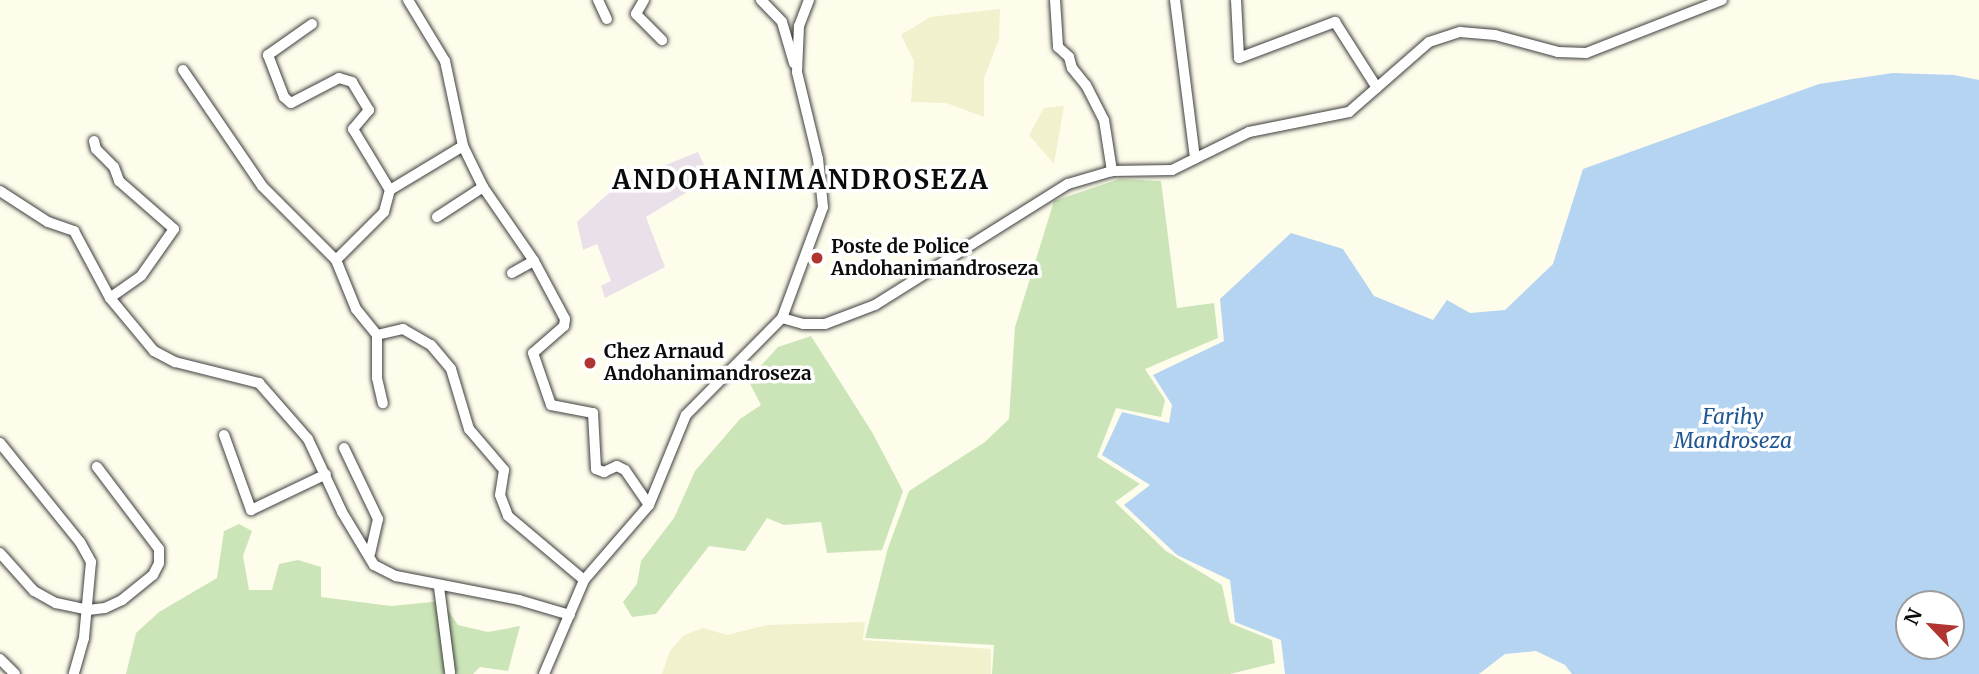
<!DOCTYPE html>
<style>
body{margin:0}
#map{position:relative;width:1979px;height:674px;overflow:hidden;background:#fefceb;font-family:Merriweather,serif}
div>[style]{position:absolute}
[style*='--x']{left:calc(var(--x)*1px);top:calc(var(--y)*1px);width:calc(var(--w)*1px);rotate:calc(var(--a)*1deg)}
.industrial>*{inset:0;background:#eae0ea}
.farmland>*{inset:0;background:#f1f1cd}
.green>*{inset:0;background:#cbe5b8}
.water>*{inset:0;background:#b4d4f1}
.roads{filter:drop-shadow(0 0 2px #3e3e3e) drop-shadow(0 0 2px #3e3e3e)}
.minor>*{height:10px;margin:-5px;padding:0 5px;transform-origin:5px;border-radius:5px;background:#fff}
.dots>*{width:19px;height:19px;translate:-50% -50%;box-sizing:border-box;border:4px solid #fff;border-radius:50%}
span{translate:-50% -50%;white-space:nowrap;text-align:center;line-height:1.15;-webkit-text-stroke:7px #fff;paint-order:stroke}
.poi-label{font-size:19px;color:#0b0b0b;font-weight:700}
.left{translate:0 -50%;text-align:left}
.water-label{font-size:21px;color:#1f5693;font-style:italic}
.district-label{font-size:26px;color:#0b0b0b;font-weight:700;letter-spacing:2px}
.north{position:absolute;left:1895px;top:590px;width:70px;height:70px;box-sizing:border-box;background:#fff;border:2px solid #9d9d9d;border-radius:50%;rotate:296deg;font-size:19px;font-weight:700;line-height:28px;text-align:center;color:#0b0b0b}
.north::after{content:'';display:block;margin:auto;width:24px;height:32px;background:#b0342f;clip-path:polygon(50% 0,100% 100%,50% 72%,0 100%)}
</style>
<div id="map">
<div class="industrial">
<div style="clip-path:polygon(698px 152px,710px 178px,646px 217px,665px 267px,605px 298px,601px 286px,611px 281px,597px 244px,583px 250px,577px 222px,620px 183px)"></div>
</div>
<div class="farmland">
<div style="clip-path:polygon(1000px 9px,999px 39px,984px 78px,984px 117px,946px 103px,911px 102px,914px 61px,901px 35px,930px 17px)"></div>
<div style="clip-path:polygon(1064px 106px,1054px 164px,1029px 135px,1044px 108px)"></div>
<div style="clip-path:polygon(865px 622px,863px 640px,991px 649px,991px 674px,662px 674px,670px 651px,684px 635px,703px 628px,727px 635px,767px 625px)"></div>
</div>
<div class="green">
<div style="clip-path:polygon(1119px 179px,1161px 181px,1177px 308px,1214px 303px,1218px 338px,1145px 369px,1165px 400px,1161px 417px,1116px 408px,1097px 457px,1140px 484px,1115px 502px,1166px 551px,1222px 585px,1230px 623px,1272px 640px,1275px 663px,1230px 674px,992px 674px,994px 645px,865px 638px,888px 548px,909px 491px,985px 442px,1009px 419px,1015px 327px,1054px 201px)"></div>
<div style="clip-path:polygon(811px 336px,872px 432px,903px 491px,882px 550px,827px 553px,821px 522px,784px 525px,767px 518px,745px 551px,709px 546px,656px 614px,632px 617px,623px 602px,637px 584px,641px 561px,674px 518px,695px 471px,740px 419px,761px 405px,748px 380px,778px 347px)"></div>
<div style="clip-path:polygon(239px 524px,252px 531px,243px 556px,249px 590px,272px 590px,279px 564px,298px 560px,321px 567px,321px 597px,391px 606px,442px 601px,458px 625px,488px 632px,520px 626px,508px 671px,480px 667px,473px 674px,126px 674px,136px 633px,159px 612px,217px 578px,224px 531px)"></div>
</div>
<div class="water">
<div style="clip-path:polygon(evenodd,1893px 73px,1954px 75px,1979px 80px,1979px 674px,1572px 674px,1565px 665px,1536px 651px,1505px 654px,1479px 674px,1285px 674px,1281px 640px,1235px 622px,1230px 580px,1177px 555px,1124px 505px,1150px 485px,1102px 455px,1122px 412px,1169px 423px,1172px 405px,1153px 375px,1224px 341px,1220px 299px,1291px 233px,1343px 249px,1374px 296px,1433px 320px,1447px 300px,1470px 313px,1505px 310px,1553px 264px,1583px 169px,1819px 84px,1893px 73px,1951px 604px,1951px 646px,1909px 646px,1909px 604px,1951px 604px)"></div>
</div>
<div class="roads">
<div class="minor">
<div style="--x:408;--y:0;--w:71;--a:58.8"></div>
<div style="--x:445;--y:61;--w:87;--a:78"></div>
<div style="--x:463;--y:146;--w:46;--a:64"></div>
<div style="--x:483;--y:187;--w:90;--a:55.4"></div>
<div style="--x:534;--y:261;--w:66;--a:61.9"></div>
<div style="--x:565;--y:319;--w:7;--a:98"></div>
<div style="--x:564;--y:326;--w:41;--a:138.9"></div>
<div style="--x:533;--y:353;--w:55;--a:70.9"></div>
<div style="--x:551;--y:405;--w:43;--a:10.8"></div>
<div style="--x:593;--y:413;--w:56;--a:86.9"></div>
<div style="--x:596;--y:469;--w:9;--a:21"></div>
<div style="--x:604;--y:472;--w:14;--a:-25"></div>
<div style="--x:617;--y:466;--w:9;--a:27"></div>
<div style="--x:625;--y:470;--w:42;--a:55.6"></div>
<div style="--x:598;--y:0;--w:21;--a:65"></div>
<div style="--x:644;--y:0;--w:16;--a:120"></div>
<div style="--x:636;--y:14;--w:37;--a:45"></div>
<div style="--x:761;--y:0;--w:30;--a:46"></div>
<div style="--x:782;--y:22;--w:43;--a:73.7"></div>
<div style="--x:1055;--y:0;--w:47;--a:86.3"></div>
<div style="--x:1058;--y:47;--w:15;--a:42"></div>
<div style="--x:1069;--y:57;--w:11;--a:75"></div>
<div style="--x:1072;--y:68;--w:22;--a:51"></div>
<div style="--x:1086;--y:85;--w:39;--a:63"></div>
<div style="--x:1104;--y:120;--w:52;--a:81.1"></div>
<div style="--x:1175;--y:0;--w:160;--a:82.8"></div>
<div style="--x:1236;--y:0;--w:58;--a:87"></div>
<div style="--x:1239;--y:58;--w:103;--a:-20.6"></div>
<div style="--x:1335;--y:22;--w:78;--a:57.5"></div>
<div style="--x:312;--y:24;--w:54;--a:144.8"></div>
<div style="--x:268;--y:55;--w:45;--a:69.1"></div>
<div style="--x:284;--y:97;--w:9;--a:41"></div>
<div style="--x:291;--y:103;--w:54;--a:-27.5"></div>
<div style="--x:339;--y:78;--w:14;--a:17"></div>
<div style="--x:352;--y:82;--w:33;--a:59"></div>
<div style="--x:369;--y:110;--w:25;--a:130"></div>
<div style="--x:353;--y:129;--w:71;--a:58.8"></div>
<div style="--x:390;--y:190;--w:85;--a:-31.1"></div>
<div style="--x:183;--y:70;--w:140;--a:55.7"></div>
<div style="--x:262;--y:186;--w:105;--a:45"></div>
<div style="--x:336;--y:260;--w:53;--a:67.8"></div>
<div style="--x:356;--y:309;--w:33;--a:51"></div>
<div style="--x:377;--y:335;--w:43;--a:90"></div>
<div style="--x:377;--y:378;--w:26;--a:77"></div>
<div style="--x:94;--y:141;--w:8;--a:76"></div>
<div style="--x:96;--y:149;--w:25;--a:45"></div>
<div style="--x:114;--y:167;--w:15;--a:70"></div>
<div style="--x:119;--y:181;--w:73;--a:41.1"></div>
<div style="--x:174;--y:229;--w:57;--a:125.1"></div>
<div style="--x:141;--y:276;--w:38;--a:145"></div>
<div style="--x:0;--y:191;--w:57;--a:32.9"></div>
<div style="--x:48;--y:222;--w:28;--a:19"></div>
<div style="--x:74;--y:231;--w:76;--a:61.8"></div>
<div style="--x:110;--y:298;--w:69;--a:50.3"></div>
<div style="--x:154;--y:351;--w:24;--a:28"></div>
<div style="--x:175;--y:362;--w:87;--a:14"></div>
<div style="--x:259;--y:383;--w:74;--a:48.8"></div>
<div style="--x:308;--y:439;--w:81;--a:65"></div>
<div style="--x:342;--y:512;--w:62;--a:58.9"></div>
<div style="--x:374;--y:565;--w:25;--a:27"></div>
<div style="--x:396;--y:576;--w:125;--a:11"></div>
<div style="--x:519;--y:600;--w:53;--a:16.4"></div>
<div style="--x:437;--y:217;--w:55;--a:-33.1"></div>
<div style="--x:336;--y:260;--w:68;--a:-45"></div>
<div style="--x:384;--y:212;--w:23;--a:-75"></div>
<div style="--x:512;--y:273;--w:25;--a:-29"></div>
<div style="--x:782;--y:318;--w:22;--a:16"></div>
<div style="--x:803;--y:324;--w:22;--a:0"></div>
<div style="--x:825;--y:324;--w:53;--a:-20.8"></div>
<div style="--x:875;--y:305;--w:228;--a:-32.1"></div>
<div style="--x:1068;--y:184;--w:46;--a:-16.5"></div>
<div style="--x:1112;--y:171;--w:60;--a:-1"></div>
<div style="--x:1172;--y:170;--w:86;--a:-26.3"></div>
<div style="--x:1249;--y:132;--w:102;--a:-11.3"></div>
<div style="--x:1349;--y:112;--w:106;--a:-41.2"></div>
<div style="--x:1429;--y:42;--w:33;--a:-18"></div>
<div style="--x:1460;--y:32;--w:35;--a:5"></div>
<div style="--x:1495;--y:35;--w:65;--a:15.1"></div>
<div style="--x:1558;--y:52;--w:28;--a:2"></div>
<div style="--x:1586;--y:53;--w:146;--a:-21.3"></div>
<div style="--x:377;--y:335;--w:27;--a:-13"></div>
<div style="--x:403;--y:329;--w:32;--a:30"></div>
<div style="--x:431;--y:345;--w:31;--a:50"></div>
<div style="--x:451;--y:369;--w:63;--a:73.3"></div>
<div style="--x:469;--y:429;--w:54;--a:49.5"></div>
<div style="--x:504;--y:470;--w:25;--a:99"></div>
<div style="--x:500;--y:495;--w:22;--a:69"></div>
<div style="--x:508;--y:516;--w:99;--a:40.1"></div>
<div style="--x:224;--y:435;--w:80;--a:70.2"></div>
<div style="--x:251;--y:510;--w:83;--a:-25.6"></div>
<div style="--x:0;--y:443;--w:127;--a:51.1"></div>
<div style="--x:80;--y:542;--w:23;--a:61"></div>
<div style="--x:91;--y:562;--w:76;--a:95.3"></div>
<div style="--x:84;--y:638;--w:37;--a:106"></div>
<div style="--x:344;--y:448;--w:79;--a:64.4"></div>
<div style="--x:378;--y:519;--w:35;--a:103"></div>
<div style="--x:0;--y:553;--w:51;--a:48.2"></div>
<div style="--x:34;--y:591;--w:25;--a:29"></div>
<div style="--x:56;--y:603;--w:33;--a:12"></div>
<div style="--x:88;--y:610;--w:17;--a:-7"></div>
<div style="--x:105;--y:608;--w:19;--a:-25"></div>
<div style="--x:122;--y:600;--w:40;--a:-39"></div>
<div style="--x:153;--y:575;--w:13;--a:-63"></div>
<div style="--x:159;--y:563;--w:14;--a:-90"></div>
<div style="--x:159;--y:549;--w:103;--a:-127.1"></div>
<div style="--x:439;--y:587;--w:86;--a:82.6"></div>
<div style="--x:0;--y:659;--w:21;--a:45"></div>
<div style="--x:544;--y:674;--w:102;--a:-66.9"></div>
<div style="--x:584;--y:580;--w:99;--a:-49.1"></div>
<div style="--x:649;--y:505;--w:97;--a:-67.7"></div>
<div style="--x:686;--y:415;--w:136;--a:-45.3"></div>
<div style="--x:782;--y:318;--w:118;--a:-69.7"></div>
<div style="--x:823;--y:207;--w:48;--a:-95.9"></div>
<div style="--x:818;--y:159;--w:89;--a:-103.6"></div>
<div style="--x:797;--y:72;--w:46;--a:-87.5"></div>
<div style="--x:799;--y:26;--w:28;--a:-69"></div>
</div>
</div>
<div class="dots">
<div style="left:817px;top:258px;background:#b0342f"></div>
<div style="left:590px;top:363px;background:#b0342f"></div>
</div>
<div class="poi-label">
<span class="left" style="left:831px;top:258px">Poste de Police<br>Andohanimandroseza</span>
<span class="left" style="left:604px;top:363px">Chez Arnaud<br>Andohanimandroseza</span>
</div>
<div class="water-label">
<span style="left:1733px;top:429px">Farihy<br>Mandroseza</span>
</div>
<div class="district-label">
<span style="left:801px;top:180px">ANDOHANIMANDROSEZA</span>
</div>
<div class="north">N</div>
</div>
